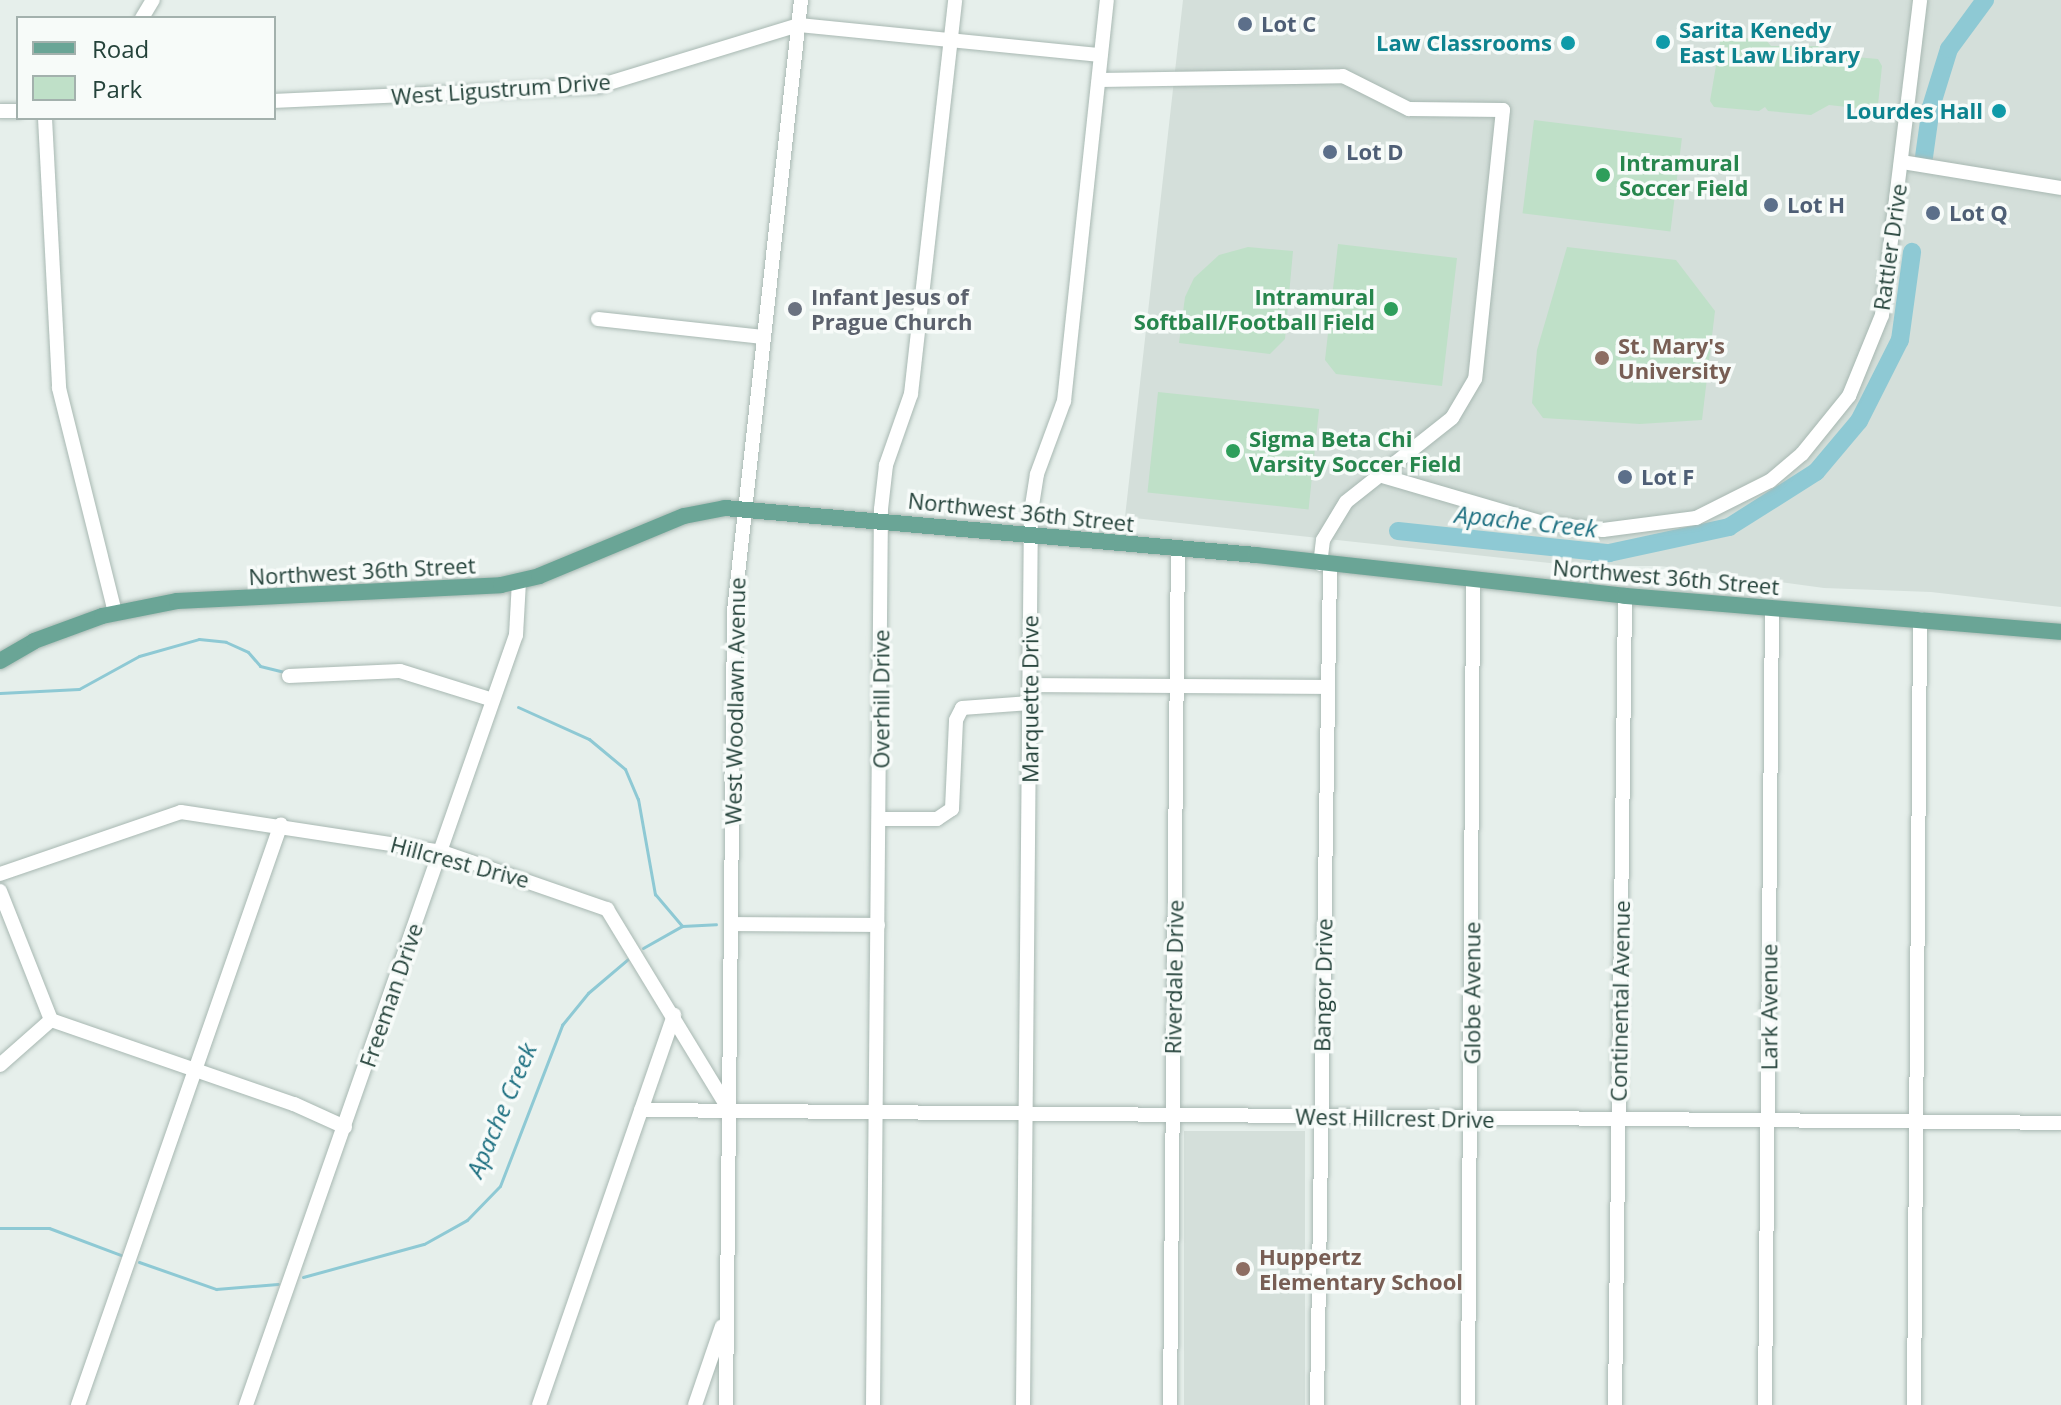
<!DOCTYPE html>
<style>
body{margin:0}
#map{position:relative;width:2061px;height:1405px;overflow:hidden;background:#e6efeb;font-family:"Open Sans",sans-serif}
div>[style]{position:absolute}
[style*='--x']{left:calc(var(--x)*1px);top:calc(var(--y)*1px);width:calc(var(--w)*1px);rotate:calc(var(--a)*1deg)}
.built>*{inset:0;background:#d4dfda;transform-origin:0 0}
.green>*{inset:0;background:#bfe0c8;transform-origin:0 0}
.stream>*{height:3px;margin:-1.5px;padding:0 1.5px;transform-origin:1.5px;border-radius:1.5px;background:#8ec9d4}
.river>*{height:18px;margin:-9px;padding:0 9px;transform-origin:9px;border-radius:9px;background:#8ec9d4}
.roads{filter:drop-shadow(0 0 2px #a8b8b2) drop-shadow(0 0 2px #a8b8b2)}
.minor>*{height:14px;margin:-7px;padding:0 7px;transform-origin:7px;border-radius:7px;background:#fff}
.major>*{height:16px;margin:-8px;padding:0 8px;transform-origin:8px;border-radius:8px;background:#6aa596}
.dots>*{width:22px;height:22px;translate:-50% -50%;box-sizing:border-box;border:4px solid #f7fbf9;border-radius:50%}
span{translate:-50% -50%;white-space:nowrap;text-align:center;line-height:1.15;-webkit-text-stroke:7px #f7fbf9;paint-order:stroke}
.service-label{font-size:22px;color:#4e5e75;font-weight:700}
.left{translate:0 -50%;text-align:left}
.culture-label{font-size:22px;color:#0d838f;font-weight:700}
.right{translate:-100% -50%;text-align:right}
.street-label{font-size:22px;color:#24423a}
.leisure-label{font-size:22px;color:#27864d;font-weight:700}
.worship-label{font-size:22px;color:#5b616d;font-weight:700}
.education-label{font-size:22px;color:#785e54;font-weight:700}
.water-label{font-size:24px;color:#1c6f80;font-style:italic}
.legend{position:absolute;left:16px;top:16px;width:260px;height:104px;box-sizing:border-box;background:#f7fbf9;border:2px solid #a3b1ad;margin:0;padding:10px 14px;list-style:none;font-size:24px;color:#24423a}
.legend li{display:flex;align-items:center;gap:16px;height:40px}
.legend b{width:40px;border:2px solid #a3b1ad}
</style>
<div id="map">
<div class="built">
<div style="clip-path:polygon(1183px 0,2061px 0,2061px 607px,1931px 592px,1824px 588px,1660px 566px,1578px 566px,1125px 517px)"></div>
<div style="left:1184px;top:1131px;width:121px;height:274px"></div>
</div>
<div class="green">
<div style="clip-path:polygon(1721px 36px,1766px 40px,1771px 46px,1818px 46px,1833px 55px,1878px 59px,1882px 66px,1878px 105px,1873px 110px,1829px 105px,1811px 115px,1768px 111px,1765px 107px,1759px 111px,1714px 107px,1710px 101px)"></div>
<div style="left:1534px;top:120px;width:149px;height:94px;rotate:7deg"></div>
<div style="clip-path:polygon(1338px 244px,1457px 258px,1442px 386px,1336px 374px,1325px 360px)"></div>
<div style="clip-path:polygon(1248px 247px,1293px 251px,1285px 339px,1270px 354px,1179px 343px,1185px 297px,1194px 278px,1219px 255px)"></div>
<div style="clip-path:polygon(1567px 247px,1676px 260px,1715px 311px,1702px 420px,1640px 424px,1543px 418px,1532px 403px,1537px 350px)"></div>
<div style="left:1158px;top:392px;width:162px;height:101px;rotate:6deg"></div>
</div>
<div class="stream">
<div style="--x:1585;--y:584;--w:34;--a:-73"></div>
<div style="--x:0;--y:693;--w:79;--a:-2.9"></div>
<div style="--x:79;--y:689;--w:68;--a:-28.8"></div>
<div style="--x:139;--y:656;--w:62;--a:-15.8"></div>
<div style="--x:199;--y:639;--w:27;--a:6"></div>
<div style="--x:226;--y:642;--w:24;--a:24"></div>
<div style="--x:248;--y:652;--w:18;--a:49"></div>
<div style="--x:260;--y:666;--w:25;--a:14"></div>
<div style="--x:518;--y:707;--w:78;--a:24.3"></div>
<div style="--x:589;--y:739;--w:47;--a:39.8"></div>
<div style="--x:625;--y:769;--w:33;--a:67"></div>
<div style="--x:638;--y:799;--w:97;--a:79.9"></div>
<div style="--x:655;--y:894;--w:42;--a:49.8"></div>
<div style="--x:643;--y:948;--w:45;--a:-29.4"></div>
<div style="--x:682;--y:926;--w:34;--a:-3"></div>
<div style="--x:0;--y:1228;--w:49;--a:0"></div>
<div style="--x:49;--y:1228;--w:77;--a:20.6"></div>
<div style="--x:139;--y:1262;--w:82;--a:19.3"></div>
<div style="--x:216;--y:1289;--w:62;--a:-4.6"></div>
<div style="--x:303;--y:1277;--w:125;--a:-15.3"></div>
<div style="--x:424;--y:1244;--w:49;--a:-29.2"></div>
<div style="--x:467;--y:1220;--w:47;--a:-45.9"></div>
<div style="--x:500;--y:1186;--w:173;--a:-68.9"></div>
<div style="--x:562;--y:1025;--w:41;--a:-50.9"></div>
<div style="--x:588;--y:993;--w:52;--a:-40.4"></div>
</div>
<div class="river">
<div style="--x:1924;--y:157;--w:50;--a:-82"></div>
<div style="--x:1931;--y:107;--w:61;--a:-72.8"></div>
<div style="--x:1949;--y:49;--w:61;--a:-53.7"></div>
<div style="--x:1398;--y:531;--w:212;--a:6"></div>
<div style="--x:1609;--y:553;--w:123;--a:-12.2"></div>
<div style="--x:1729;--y:527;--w:103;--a:-32.3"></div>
<div style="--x:1816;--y:472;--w:67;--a:-49.9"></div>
<div style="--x:1859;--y:421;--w:91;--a:-63.2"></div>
<div style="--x:1900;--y:340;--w:89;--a:-82.2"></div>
</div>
<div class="roads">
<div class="minor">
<div style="--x:142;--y:18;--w:21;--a:-59"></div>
<div style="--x:1099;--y:80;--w:244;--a:-0.9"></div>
<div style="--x:1343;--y:76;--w:74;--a:26.6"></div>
<div style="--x:1409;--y:109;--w:94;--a:0.6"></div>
<div style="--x:1503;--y:110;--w:270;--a:95.9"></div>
<div style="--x:1475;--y:379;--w:45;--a:120.5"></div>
<div style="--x:1452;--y:418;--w:135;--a:141.6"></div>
<div style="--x:1346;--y:502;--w:44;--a:121.2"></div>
<div style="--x:1323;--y:540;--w:24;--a:97"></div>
<div style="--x:274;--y:101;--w:325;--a:-2.6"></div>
<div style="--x:599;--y:86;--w:209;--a:-17"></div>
<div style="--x:799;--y:25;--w:303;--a:5.7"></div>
<div style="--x:0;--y:111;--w:18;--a:0"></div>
<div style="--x:45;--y:118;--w:270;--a:87"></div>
<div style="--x:59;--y:388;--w:231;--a:76"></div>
<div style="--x:1902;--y:162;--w:161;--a:9.3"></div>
<div style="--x:598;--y:319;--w:166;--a:6.2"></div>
<div style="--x:1379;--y:475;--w:171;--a:16.3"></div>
<div style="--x:1543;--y:523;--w:60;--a:6.7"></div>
<div style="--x:1603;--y:530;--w:94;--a:-7.4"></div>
<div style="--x:1696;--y:518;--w:83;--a:-26.6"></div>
<div style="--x:1770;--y:481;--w:42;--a:-40.2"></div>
<div style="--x:1802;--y:454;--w:75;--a:-51"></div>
<div style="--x:1849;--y:396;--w:87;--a:-67.8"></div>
<div style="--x:1882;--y:315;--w:317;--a:-83.1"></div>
<div style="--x:289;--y:676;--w:111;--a:-2.6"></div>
<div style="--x:400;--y:671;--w:97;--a:17.3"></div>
<div style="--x:1031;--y:685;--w:296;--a:0.4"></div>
<div style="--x:880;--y:819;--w:57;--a:0"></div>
<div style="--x:937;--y:819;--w:18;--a:-34"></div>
<div style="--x:952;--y:809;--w:89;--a:-87.4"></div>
<div style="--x:956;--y:720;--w:13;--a:-63"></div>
<div style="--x:962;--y:708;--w:68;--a:-4.2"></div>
<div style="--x:0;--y:874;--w:191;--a:-18.9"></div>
<div style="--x:181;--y:812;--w:264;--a:8.7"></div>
<div style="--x:442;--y:852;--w:175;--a:19.1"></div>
<div style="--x:607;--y:909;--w:233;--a:58.7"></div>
<div style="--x:0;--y:891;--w:139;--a:68.4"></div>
<div style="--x:51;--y:1020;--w:257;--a:19.1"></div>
<div style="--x:294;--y:1104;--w:56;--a:24.3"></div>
<div style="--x:731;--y:924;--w:147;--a:0.4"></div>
<div style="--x:0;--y:1065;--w:68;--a:-41.4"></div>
<div style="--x:641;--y:1110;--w:1420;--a:0.52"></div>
<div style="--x:78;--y:1405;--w:615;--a:-70.74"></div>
<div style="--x:246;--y:1405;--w:816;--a:-70.68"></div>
<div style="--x:516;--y:635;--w:54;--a:-86.8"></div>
<div style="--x:539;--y:1405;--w:413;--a:-70.9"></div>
<div style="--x:695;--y:1405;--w:83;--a:-71.1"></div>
<div style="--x:726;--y:1405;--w:794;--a:-89.42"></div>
<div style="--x:734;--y:611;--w:615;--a:-83.74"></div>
<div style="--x:873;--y:1405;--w:896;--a:-89.49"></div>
<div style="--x:881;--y:509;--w:44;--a:-83.5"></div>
<div style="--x:886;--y:465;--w:75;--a:-70.6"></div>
<div style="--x:911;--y:394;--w:396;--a:-83.6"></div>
<div style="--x:1023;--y:1405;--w:893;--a:-89.49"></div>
<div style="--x:1031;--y:512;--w:38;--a:-81"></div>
<div style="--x:1037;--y:474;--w:78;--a:-69.7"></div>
<div style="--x:1064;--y:401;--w:403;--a:-83.9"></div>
<div style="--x:1170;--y:1405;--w:857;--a:-89.47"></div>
<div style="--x:1317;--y:1405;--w:840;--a:-89.11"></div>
<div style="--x:1468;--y:1405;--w:825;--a:-89.65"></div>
<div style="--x:1615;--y:1405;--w:809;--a:-89.29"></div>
<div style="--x:1765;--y:1405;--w:796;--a:-89.5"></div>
<div style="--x:1914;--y:1405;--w:786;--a:-89.56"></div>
</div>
<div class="major">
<div style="--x:0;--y:661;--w:39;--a:-30"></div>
<div style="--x:34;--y:641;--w:72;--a:-20.2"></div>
<div style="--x:102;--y:616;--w:76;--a:-11.3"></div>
<div style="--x:177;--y:601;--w:324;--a:-2.8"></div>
<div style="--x:501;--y:585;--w:39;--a:-13"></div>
<div style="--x:539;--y:576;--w:157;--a:-22.5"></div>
<div style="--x:684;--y:516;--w:42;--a:-11"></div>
<div style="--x:725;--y:508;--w:533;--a:5.06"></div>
<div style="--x:1256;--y:555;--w:371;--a:6.3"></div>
<div style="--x:1625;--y:596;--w:437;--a:4.7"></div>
</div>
</div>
<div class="dots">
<div style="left:1245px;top:24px;background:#5c6f8a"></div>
<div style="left:1663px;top:42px;background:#0f9aa8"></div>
<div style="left:1568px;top:43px;background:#0f9aa8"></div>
<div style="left:1999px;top:111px;background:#0f9aa8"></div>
<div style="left:1330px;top:152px;background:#5c6f8a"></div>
<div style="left:1603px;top:175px;background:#2e9e5b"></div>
<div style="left:1771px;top:205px;background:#5c6f8a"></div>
<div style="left:1933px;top:213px;background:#5c6f8a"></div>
<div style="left:795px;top:309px;background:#6b7280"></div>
<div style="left:1391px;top:309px;background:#2e9e5b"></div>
<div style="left:1602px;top:358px;background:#8d6e63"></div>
<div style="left:1233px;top:451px;background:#2e9e5b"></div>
<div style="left:1625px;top:477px;background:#5c6f8a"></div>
<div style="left:1243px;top:1269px;background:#8d6e63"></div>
</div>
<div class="service-label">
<span class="left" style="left:1261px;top:24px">Lot C</span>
<span class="left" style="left:1346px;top:152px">Lot D</span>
<span class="left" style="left:1787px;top:205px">Lot H</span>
<span class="left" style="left:1949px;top:213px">Lot Q</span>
<span class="left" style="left:1641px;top:477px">Lot F</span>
</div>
<div class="culture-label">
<span class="left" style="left:1679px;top:42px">Sarita Kenedy<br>East Law Library</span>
<span class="right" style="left:1552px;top:43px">Law Classrooms</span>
<span class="right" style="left:1983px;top:111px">Lourdes Hall</span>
</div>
<div class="street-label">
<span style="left:501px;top:89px;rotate:-4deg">West Ligustrum Drive</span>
<span style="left:1890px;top:247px;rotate:-82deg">Rattler Drive</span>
<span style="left:1021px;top:512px;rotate:6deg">Northwest 36th Street</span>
<span style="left:362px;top:571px;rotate:-3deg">Northwest 36th Street</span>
<span style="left:1666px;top:577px;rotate:5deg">Northwest 36th Street</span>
<span style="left:881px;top:699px;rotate:-90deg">Overhill Drive</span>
<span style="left:1030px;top:699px;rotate:-90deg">Marquette Drive</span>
<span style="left:735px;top:701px;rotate:-89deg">West Woodlawn Avenue</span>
<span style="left:460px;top:862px;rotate:15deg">Hillcrest Drive</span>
<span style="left:1174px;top:977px;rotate:-89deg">Riverdale Drive</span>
<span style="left:1323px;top:985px;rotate:-89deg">Bangor Drive</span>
<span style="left:1472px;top:993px;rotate:-90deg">Globe Avenue</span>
<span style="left:391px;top:995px;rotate:-71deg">Freeman Drive</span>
<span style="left:1620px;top:1001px;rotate:-89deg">Continental Avenue</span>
<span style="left:1769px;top:1007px;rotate:-90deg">Lark Avenue</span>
<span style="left:1395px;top:1118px;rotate:1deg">West Hillcrest Drive</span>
</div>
<div class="leisure-label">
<span class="left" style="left:1619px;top:175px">Intramural<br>Soccer Field</span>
<span class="right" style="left:1375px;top:309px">Intramural<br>Softball/Football Field</span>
<span class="left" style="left:1249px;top:451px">Sigma Beta Chi<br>Varsity Soccer Field</span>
</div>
<div class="worship-label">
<span class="left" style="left:811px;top:309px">Infant Jesus of<br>Prague Church</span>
</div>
<div class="education-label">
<span class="left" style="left:1618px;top:358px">St. Mary's<br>University</span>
<span class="left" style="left:1259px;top:1269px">Huppertz<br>Elementary School</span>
</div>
<div class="water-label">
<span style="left:1526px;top:521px;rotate:6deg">Apache Creek</span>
<span style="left:501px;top:1110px;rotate:-67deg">Apache Creek</span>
</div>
<ul class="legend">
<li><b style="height:10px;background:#6aa596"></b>Road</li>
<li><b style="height:22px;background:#bfe0c8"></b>Park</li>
</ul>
</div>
